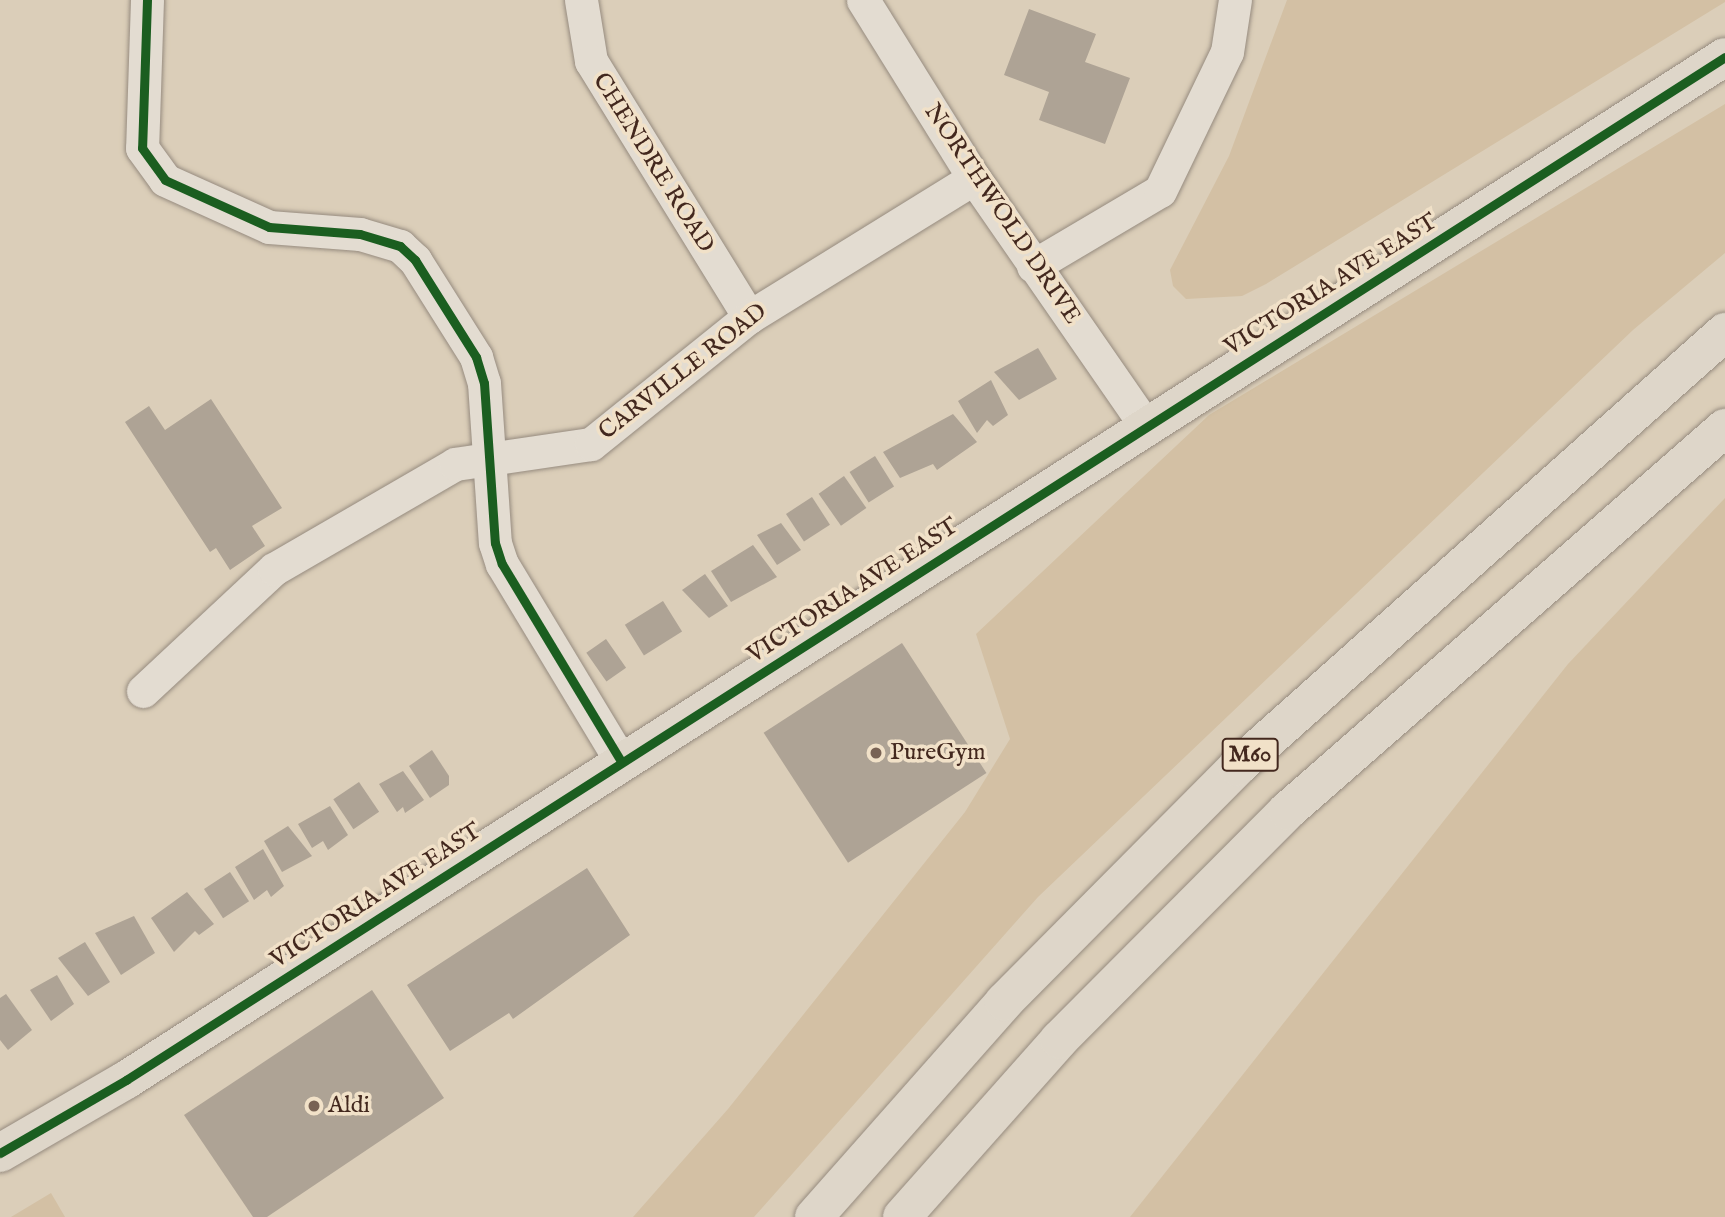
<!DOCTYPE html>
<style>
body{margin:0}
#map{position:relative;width:1725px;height:1217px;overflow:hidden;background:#dbceb9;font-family:"IM FELL English",serif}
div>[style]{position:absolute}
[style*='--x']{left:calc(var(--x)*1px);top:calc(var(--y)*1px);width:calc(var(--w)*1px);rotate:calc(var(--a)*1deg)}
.green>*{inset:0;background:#d3c0a4}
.building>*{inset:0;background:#aea395;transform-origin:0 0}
.roads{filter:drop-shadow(0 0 2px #968b7f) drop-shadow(0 0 2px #968b7f)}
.minor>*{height:33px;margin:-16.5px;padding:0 16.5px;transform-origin:16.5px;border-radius:16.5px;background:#e3dcd1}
.primary>*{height:38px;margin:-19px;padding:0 19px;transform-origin:19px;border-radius:19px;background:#ded6c9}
.motorway>*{height:38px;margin:-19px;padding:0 19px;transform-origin:19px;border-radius:19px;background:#ded6c9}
.cycleway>*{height:9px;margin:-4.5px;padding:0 4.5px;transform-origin:4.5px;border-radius:4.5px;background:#1b5e20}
.dots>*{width:19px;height:19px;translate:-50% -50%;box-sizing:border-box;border:4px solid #f1e1c8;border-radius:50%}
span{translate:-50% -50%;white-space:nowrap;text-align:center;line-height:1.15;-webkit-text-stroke:7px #f1e1c8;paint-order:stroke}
.shield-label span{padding:2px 5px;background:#f1e1c8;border:2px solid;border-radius:5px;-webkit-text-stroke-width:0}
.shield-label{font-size:23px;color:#43281e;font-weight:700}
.street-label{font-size:24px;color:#43281e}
.poi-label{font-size:24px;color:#43281e}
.left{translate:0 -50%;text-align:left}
</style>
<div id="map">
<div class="green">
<div style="clip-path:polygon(1287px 0,1725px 0,1725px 2px,1266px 284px,1242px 296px,1186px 299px,1173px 286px,1170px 270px,1229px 156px)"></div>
<div style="clip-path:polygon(1725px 104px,1725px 253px,1633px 330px,1038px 897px,754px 1217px,633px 1217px,728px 1109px,965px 812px,1010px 739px,976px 634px,1209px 415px)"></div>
<div style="clip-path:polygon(1725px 498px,1725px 1217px,1130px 1217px,1568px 664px)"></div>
<div style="clip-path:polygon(51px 1193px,65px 1217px,11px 1217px)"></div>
</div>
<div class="building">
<div style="clip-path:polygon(1029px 9px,1096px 34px,1085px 62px,1130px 78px,1105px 144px,1039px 120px,1049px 92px,1004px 75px)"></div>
<div style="clip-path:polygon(1038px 348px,1057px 379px,1019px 400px,994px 372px)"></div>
<div style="clip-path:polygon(991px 380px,1008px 415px,993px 426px,987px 420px,977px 433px,958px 401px)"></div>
<div style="clip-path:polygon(211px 399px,282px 508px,252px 526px,265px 546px,230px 570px,216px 548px,210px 552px,125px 422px,149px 406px,165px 430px)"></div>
<div style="clip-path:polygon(953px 414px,977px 442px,937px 470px,933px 464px,900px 478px,883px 452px)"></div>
<div style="left:875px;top:456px;width:36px;height:30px;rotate:58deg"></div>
<div style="left:844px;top:476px;width:39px;height:31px;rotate:55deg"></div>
<div style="left:812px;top:497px;width:33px;height:31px;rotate:57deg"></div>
<div style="clip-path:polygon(781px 523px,801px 550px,777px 565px,757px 535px)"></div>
<div style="clip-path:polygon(753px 545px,777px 577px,731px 602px,711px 571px)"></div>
<div style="clip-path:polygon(705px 574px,728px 606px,709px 618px,682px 590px)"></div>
<div style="left:663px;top:601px;width:36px;height:45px;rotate:58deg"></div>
<div style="left:606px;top:639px;width:35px;height:24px;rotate:55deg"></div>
<div style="left:902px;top:643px;width:155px;height:165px;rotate:57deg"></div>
<div style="clip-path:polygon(432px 750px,449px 776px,449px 785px,430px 798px,409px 766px)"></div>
<div style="clip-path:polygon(403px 771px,424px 800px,405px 813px,403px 807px,397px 812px,379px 784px)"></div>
<div style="left:359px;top:782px;width:36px;height:31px;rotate:56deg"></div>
<div style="clip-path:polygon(330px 806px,348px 835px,328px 850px,323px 841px,312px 848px,298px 824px)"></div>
<div style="clip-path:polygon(288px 826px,312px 856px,282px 872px,264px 841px)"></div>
<div style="clip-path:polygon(263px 849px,284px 886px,271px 897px,267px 890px,254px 900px,235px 867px)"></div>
<div style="clip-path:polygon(587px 868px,630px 935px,513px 1019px,509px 1013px,450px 1051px,407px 985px)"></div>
<div style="left:230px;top:872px;width:35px;height:31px;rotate:57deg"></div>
<div style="clip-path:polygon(187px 892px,214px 924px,199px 935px,195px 931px,174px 952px,151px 918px)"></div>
<div style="clip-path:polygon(134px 916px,155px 953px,121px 975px,95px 933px)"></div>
<div style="clip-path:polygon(85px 942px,110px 982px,88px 996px,58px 958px)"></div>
<div style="clip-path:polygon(57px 975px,74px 1004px,51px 1021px,30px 990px)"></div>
<div style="clip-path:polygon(372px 990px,444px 1098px,267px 1217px,253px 1217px,184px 1115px)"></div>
<div style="clip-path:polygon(6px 994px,32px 1030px,8px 1050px,0 1040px,0 998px)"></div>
</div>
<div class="roads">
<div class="minor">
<div style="--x:147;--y:0;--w:148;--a:91.9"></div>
<div style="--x:142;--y:148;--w:39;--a:54"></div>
<div style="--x:165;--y:180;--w:114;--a:24.3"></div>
<div style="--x:269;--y:227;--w:91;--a:4.4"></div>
<div style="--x:360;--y:234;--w:42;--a:16.7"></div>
<div style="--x:400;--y:246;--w:21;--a:43"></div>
<div style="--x:415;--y:260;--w:115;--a:57.8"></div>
<div style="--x:476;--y:357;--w:27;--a:73"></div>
<div style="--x:484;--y:383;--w:160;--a:86.1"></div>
<div style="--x:495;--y:543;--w:22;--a:72"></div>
<div style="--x:502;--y:564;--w:230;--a:58.9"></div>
<div style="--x:581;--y:0;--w:62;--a:80.7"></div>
<div style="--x:591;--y:61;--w:301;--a:58.3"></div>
<div style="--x:863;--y:0;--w:210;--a:58.1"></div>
<div style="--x:974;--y:178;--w:300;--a:55.3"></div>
<div style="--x:1033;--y:266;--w:147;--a:-30.6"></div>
<div style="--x:1160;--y:191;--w:154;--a:-64.3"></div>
<div style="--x:1227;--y:52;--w:53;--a:-81.3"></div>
<div style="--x:143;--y:691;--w:179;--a:-43"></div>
<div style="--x:274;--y:569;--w:209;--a:-30.1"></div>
<div style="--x:455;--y:464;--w:137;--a:-8.4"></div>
<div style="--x:591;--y:444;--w:203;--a:-38.8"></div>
<div style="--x:749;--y:317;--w:264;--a:-31.7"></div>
</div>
<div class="primary">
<div style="--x:0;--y:1153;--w:146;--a:-30.1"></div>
<div style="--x:126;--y:1080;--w:1898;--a:-32.61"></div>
</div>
<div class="motorway">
<div style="--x:814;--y:1217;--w:287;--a:-48.5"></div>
<div style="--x:1004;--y:1002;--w:331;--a:-45.2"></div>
<div style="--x:1237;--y:767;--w:654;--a:-41.71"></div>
<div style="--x:902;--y:1217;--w:237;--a:-48.4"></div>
<div style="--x:1059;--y:1040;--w:323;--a:-45.1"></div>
<div style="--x:1287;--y:811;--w:582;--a:-41.17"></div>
</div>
</div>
<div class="cycleway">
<div style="--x:147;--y:0;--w:148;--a:91.9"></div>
<div style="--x:142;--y:148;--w:39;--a:54"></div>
<div style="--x:165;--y:180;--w:114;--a:24.3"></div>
<div style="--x:269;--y:227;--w:91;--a:4.4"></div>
<div style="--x:360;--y:234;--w:42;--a:16.7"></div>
<div style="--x:400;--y:246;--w:21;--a:43"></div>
<div style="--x:415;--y:260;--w:115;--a:57.8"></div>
<div style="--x:476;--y:357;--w:27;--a:73"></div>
<div style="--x:484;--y:383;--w:160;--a:86.1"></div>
<div style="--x:495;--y:543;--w:22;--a:72"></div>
<div style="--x:502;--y:564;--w:230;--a:58.9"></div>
<div style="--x:0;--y:1153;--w:146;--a:-30.1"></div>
<div style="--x:126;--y:1080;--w:1898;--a:-32.61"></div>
</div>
<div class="dots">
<div style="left:876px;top:753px;background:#786254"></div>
<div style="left:314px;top:1106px;background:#786254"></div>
</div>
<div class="shield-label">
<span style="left:1250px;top:755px">M60</span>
</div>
<div class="street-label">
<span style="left:653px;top:163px;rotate:58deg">CHENDRE ROAD</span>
<span style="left:1002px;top:214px;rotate:56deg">NORTHWOLD DRIVE</span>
<span style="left:1331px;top:285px;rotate:-32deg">VICTORIA AVE EAST</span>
<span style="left:683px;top:372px;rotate:-38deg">CARVILLE ROAD</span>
<span style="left:853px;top:591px;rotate:-33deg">VICTORIA AVE EAST</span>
<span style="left:376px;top:896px;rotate:-33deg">VICTORIA AVE EAST</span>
</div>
<div class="poi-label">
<span class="left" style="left:890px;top:753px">PureGym</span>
<span class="left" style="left:328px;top:1106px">Aldi</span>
</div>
</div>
